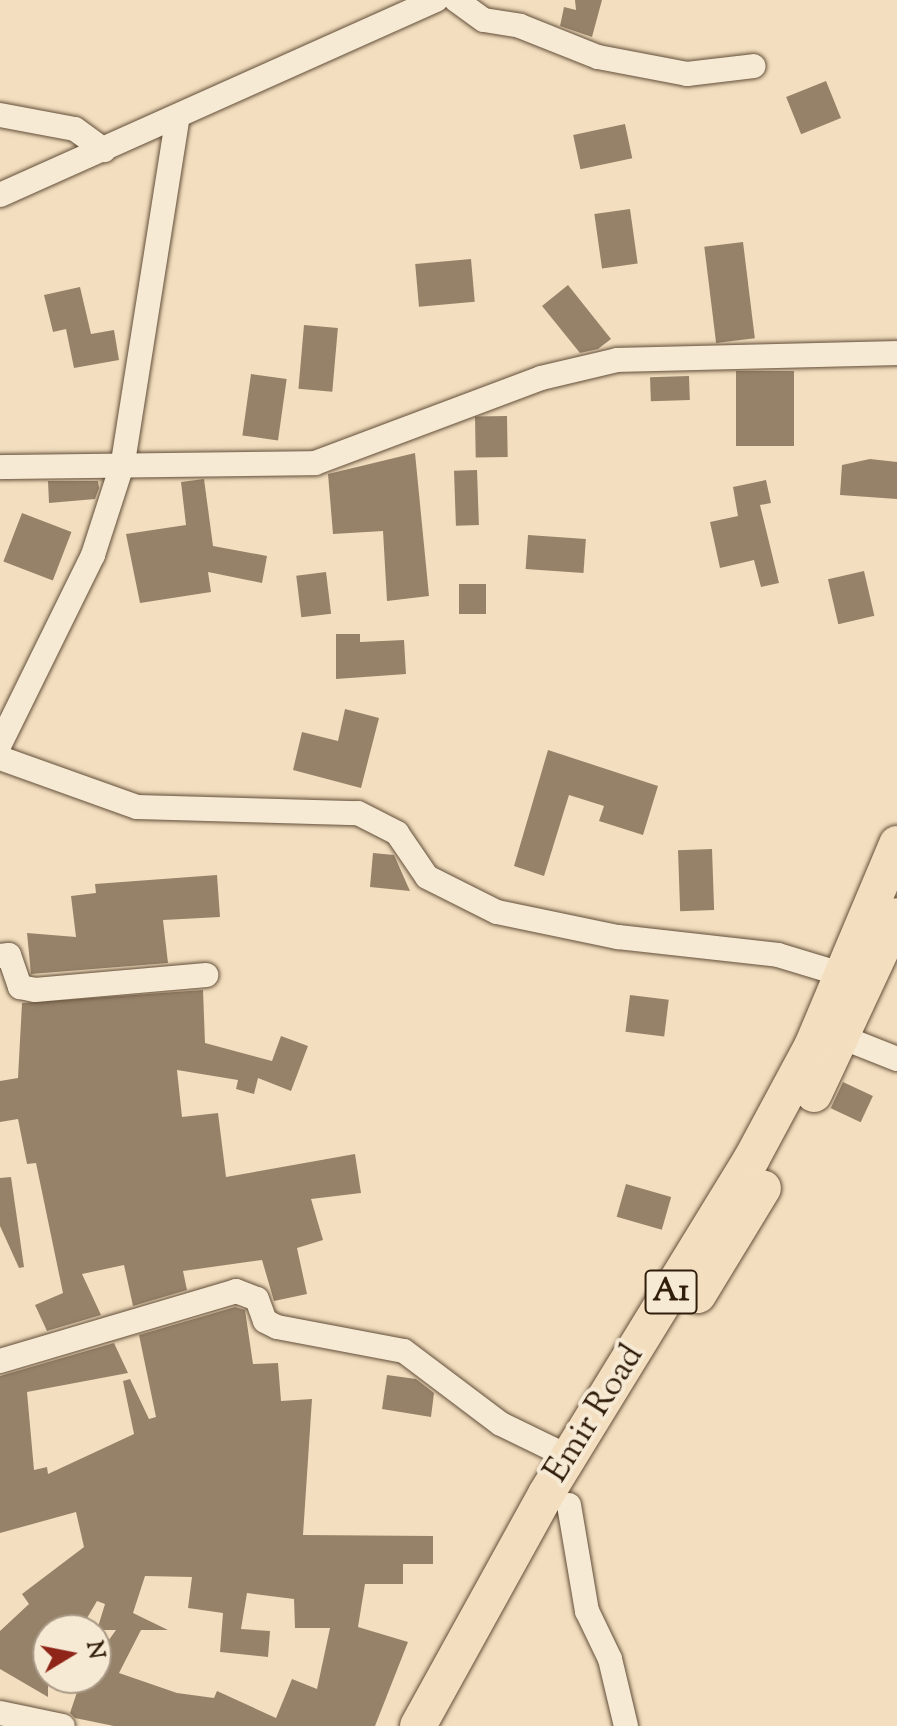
<!DOCTYPE html>
<style>
body{margin:0}
#map{position:relative;width:897px;height:1726px;overflow:hidden;background:#f3dfbf;font-family:"Sorts Mill Goudy",serif}
div>[style]{position:absolute}
[style*='--x']{left:calc(var(--x)*1px);top:calc(var(--y)*1px);width:calc(var(--w)*1px);rotate:calc(var(--a)*1deg)}
.building>*{inset:0;background:#968269;transform-origin:0 0}
.roads{filter:drop-shadow(0 0 2px #624e39) drop-shadow(0 0 2px #624e39)}
.minor>*{height:24px;margin:-12px;padding:0 12px;transform-origin:12px;border-radius:12px;background:#f7ead5}
.highway>*{height:36px;margin:-18px;padding:0 18px;transform-origin:18px;border-radius:18px;background:#f3dfbf}
span{translate:-50% -50%;white-space:nowrap;text-align:center;line-height:1.15;-webkit-text-stroke:8px #f7ead5;paint-order:stroke}
.shield-label span{padding:2px 6px;background:#f7ead5;border:2px solid;border-radius:6px;-webkit-text-stroke-width:0}
.shield-label{font-size:32px;color:#311d0c;font-weight:700}
.street-label{font-size:34px;color:#311d0c}
.north{position:absolute;left:32px;top:1614px;width:80px;height:80px;box-sizing:border-box;background:#f7ead5;border:2px solid #a89885;border-radius:50%;rotate:80deg;font-size:22px;font-weight:700;line-height:32px;text-align:center;color:#311d0c}
.north::after{content:'';display:block;margin:auto;width:28px;height:36px;background:#8f2418;clip-path:polygon(50% 0,100% 100%,50% 72%,0 100%)}
</style>
<div id="map">
<div class="building">
<div style="clip-path:polygon(575px 0,602px 0,592px 37px,560px 26px,564px 7px,576px 10px)"></div>
<div style="left:826px;top:81px;width:40px;height:43px;rotate:68deg"></div>
<div style="left:625px;top:124px;width:35px;height:53px;rotate:78deg"></div>
<div style="left:630px;top:209px;width:55px;height:36px;rotate:82deg"></div>
<div style="left:743px;top:242px;width:97px;height:39px;rotate:83deg"></div>
<div style="left:471px;top:259px;width:43px;height:56px;rotate:85deg"></div>
<div style="clip-path:polygon(568px 285px,611px 339px,598px 349px,580px 353px,542px 306px)"></div>
<div style="clip-path:polygon(80px 287px,91px 334px,114px 330px,119px 360px,74px 368px,66px 329px,53px 332px,44px 295px)"></div>
<div style="left:304px;top:325px;width:34px;height:64px;rotate:5deg"></div>
<div style="left:794px;top:371px;width:75px;height:58px;rotate:90deg"></div>
<div style="left:251px;top:374px;width:36px;height:62px;rotate:8deg"></div>
<div style="left:689px;top:376px;width:24px;height:39px;rotate:88deg"></div>
<div style="left:507px;top:416px;width:41px;height:32px;rotate:89deg"></div>
<div style="clip-path:polygon(415px 453px,429px 596px,387px 601px,383px 531px,333px 534px,328px 474px)"></div>
<div style="clip-path:polygon(870px 459px,897px 462px,897px 499px,840px 495px,842px 465px)"></div>
<div style="left:477px;top:470px;width:55px;height:23px;rotate:88deg"></div>
<div style="clip-path:polygon(204px 479px,213px 546px,267px 556px,262px 583px,208px 572px,211px 592px,140px 603px,126px 534px,186px 525px,181px 482px)"></div>
<div style="clip-path:polygon(766px 480px,771px 503px,760px 505px,779px 583px,761px 587px,754px 560px,720px 568px,710px 522px,738px 516px,733px 487px)"></div>
<div style="clip-path:polygon(48px 481px,98px 481px,99px 488px,95px 499px,49px 503px)"></div>
<div style="left:22px;top:513px;width:53px;height:52px;rotate:21deg"></div>
<div style="left:528px;top:535px;width:58px;height:34px;rotate:4deg"></div>
<div style="left:864px;top:571px;width:46px;height:37px;rotate:77deg"></div>
<div style="left:326px;top:572px;width:42px;height:30px;rotate:83deg"></div>
<div style="left:459px;top:584px;width:27px;height:30px"></div>
<div style="clip-path:polygon(336px 634px,360px 634px,360px 642px,404px 640px,406px 674px,336px 679px)"></div>
<div style="clip-path:polygon(345px 709px,379px 718px,361px 788px,293px 770px,302px 732px,338px 741px)"></div>
<div style="clip-path:polygon(548px 750px,658px 786px,643px 835px,599px 821px,604px 806px,569px 795px,544px 876px,514px 866px)"></div>
<div style="left:712px;top:849px;width:61px;height:34px;rotate:88deg"></div>
<div style="clip-path:polygon(373px 853px,394px 855px,410px 891px,370px 887px)"></div>
<div style="clip-path:polygon(217px 875px,220px 917px,163px 920px,168px 963px,31px 974px,27px 933px,76px 937px,71px 896px,96px 893px,95px 884px)"></div>
<div style="clip-path:polygon(203px 990px,205px 1043px,272px 1061px,281px 1036px,308px 1046px,291px 1091px,258px 1078px,254px 1094px,236px 1089px,238px 1080px,177px 1070px,182px 1117px,218px 1113px,226px 1177px,355px 1154px,361px 1193px,311px 1199px,323px 1240px,297px 1248px,307px 1294px,274px 1301px,262px 1260px,183px 1271px,187px 1290px,133px 1306px,124px 1265px,82px 1274px,101px 1315px,47px 1331px,35px 1305px,63px 1293px,36px 1163px,27px 1164px,18px 1119px,0 1122px,0 1081px,18px 1078px,22px 1003px)"></div>
<div style="left:630px;top:995px;width:39px;height:37px;rotate:7deg"></div>
<div style="left:843px;top:1082px;width:33px;height:29px;rotate:25deg"></div>
<div style="clip-path:polygon(11px 1177px,24px 1267px,19px 1268px,0 1226px,0 1178px)"></div>
<div style="left:626px;top:1184px;width:47px;height:34px;rotate:16deg"></div>
<div style="clip-path:polygon(evenodd,235px 1307px,245px 1310px,253px 1364px,278px 1363px,281px 1401px,312px 1399px,303px 1535px,433px 1536px,433px 1564px,403px 1564px,403px 1584px,365px 1584px,358px 1627px,408px 1642px,375px 1726px,114px 1726px,75px 1718px,70px 1713px,81px 1680px,96px 1685px,96px 1658px,116px 1630px,97px 1630px,105px 1604px,97px 1601px,80px 1630px,48px 1630px,48px 1697px,0 1669px,0 1631px,29px 1604px,22px 1594px,84px 1547px,76px 1512px,0 1533px,0 1376px,114px 1343px,128px 1373px,27px 1392px,34px 1470px,47px 1467px,48px 1474px,134px 1434px,123px 1381px,130px 1379px,149px 1419px,156px 1417px,139px 1335px,235px 1307px,145px 1576px,192px 1577px,188px 1608px,223px 1613px,220px 1652px,268px 1657px,270px 1631px,241px 1629px,247px 1593px,294px 1599px,295px 1628px,330px 1628px,317px 1689px,292px 1679px,276px 1718px,217px 1691px,214px 1698px,177px 1693px,119px 1673px,141px 1630px,168px 1630px,133px 1613px,145px 1576px)"></div>
<div style="clip-path:polygon(387px 1375px,416px 1379px,434px 1393px,431px 1417px,382px 1409px)"></div>
</div>
<div class="roads">
<div class="minor">
<div style="--x:456;--y:0;--w:34;--a:36"></div>
<div style="--x:484;--y:20;--w:36;--a:9"></div>
<div style="--x:520;--y:26;--w:84;--a:21.7"></div>
<div style="--x:598;--y:57;--w:91;--a:10.8"></div>
<div style="--x:687;--y:74;--w:67;--a:-6.8"></div>
<div style="--x:0;--y:115;--w:76;--a:10.6"></div>
<div style="--x:75;--y:129;--w:36;--a:36"></div>
<div style="--x:0;--y:195;--w:478;--a:-24.1"></div>
<div style="--x:0;--y:467;--w:315;--a:-0.7"></div>
<div style="--x:315;--y:463;--w:241;--a:-20.6"></div>
<div style="--x:541;--y:378;--w:78;--a:-13.3"></div>
<div style="--x:617;--y:360;--w:280;--a:-1.4"></div>
<div style="--x:0;--y:744;--w:211;--a:-63.8"></div>
<div style="--x:93;--y:555;--w:98;--a:-72.1"></div>
<div style="--x:123;--y:462;--w:344;--a:-81"></div>
<div style="--x:0;--y:758;--w:145;--a:19.7"></div>
<div style="--x:137;--y:807;--w:221;--a:1.6"></div>
<div style="--x:358;--y:813;--w:44;--a:27.1"></div>
<div style="--x:397;--y:833;--w:53;--a:55.7"></div>
<div style="--x:427;--y:877;--w:78;--a:26.6"></div>
<div style="--x:497;--y:912;--w:124;--a:11.7"></div>
<div style="--x:618;--y:937;--w:161;--a:6.4"></div>
<div style="--x:778;--y:955;--w:69;--a:16.9"></div>
<div style="--x:0;--y:956;--w:9;--a:-6"></div>
<div style="--x:9;--y:955;--w:34;--a:71"></div>
<div style="--x:20;--y:987;--w:15;--a:11"></div>
<div style="--x:35;--y:990;--w:172;--a:-5"></div>
<div style="--x:844;--y:1038;--w:57;--a:21.6"></div>
<div style="--x:0;--y:1361;--w:246;--a:-16.5"></div>
<div style="--x:236;--y:1291;--w:22;--a:21"></div>
<div style="--x:257;--y:1299;--w:23;--a:70"></div>
<div style="--x:265;--y:1321;--w:13;--a:27"></div>
<div style="--x:277;--y:1327;--w:129;--a:10.7"></div>
<div style="--x:404;--y:1351;--w:121;--a:37"></div>
<div style="--x:501;--y:1424;--w:76;--a:25.9"></div>
<div style="--x:569;--y:1505;--w:108;--a:80.4"></div>
<div style="--x:587;--y:1611;--w:53;--a:64.4"></div>
<div style="--x:610;--y:1659;--w:69;--a:76.6"></div>
<div style="--x:0;--y:1713;--w:64;--a:11.7"></div>
</div>
<div class="highway">
<div style="--x:814;--y:1094;--w:196;--a:-65"></div>
<div style="--x:698;--y:1295;--w:125;--a:-58.7"></div>
<div style="--x:418;--y:1726;--w:265;--a:-61.1"></div>
<div style="--x:546;--y:1494;--w:394;--a:-58.5"></div>
<div style="--x:752;--y:1158;--w:129;--a:-61.8"></div>
<div style="--x:813;--y:1044;--w:217;--a:-67.2"></div>
</div>
</div>
<div class="shield-label">
<span style="left:671px;top:1292px">A1</span>
</div>
<div class="street-label">
<span style="left:595px;top:1414px;rotate:-58deg">Emir Road</span>
</div>
<div class="north">N</div>
</div>
